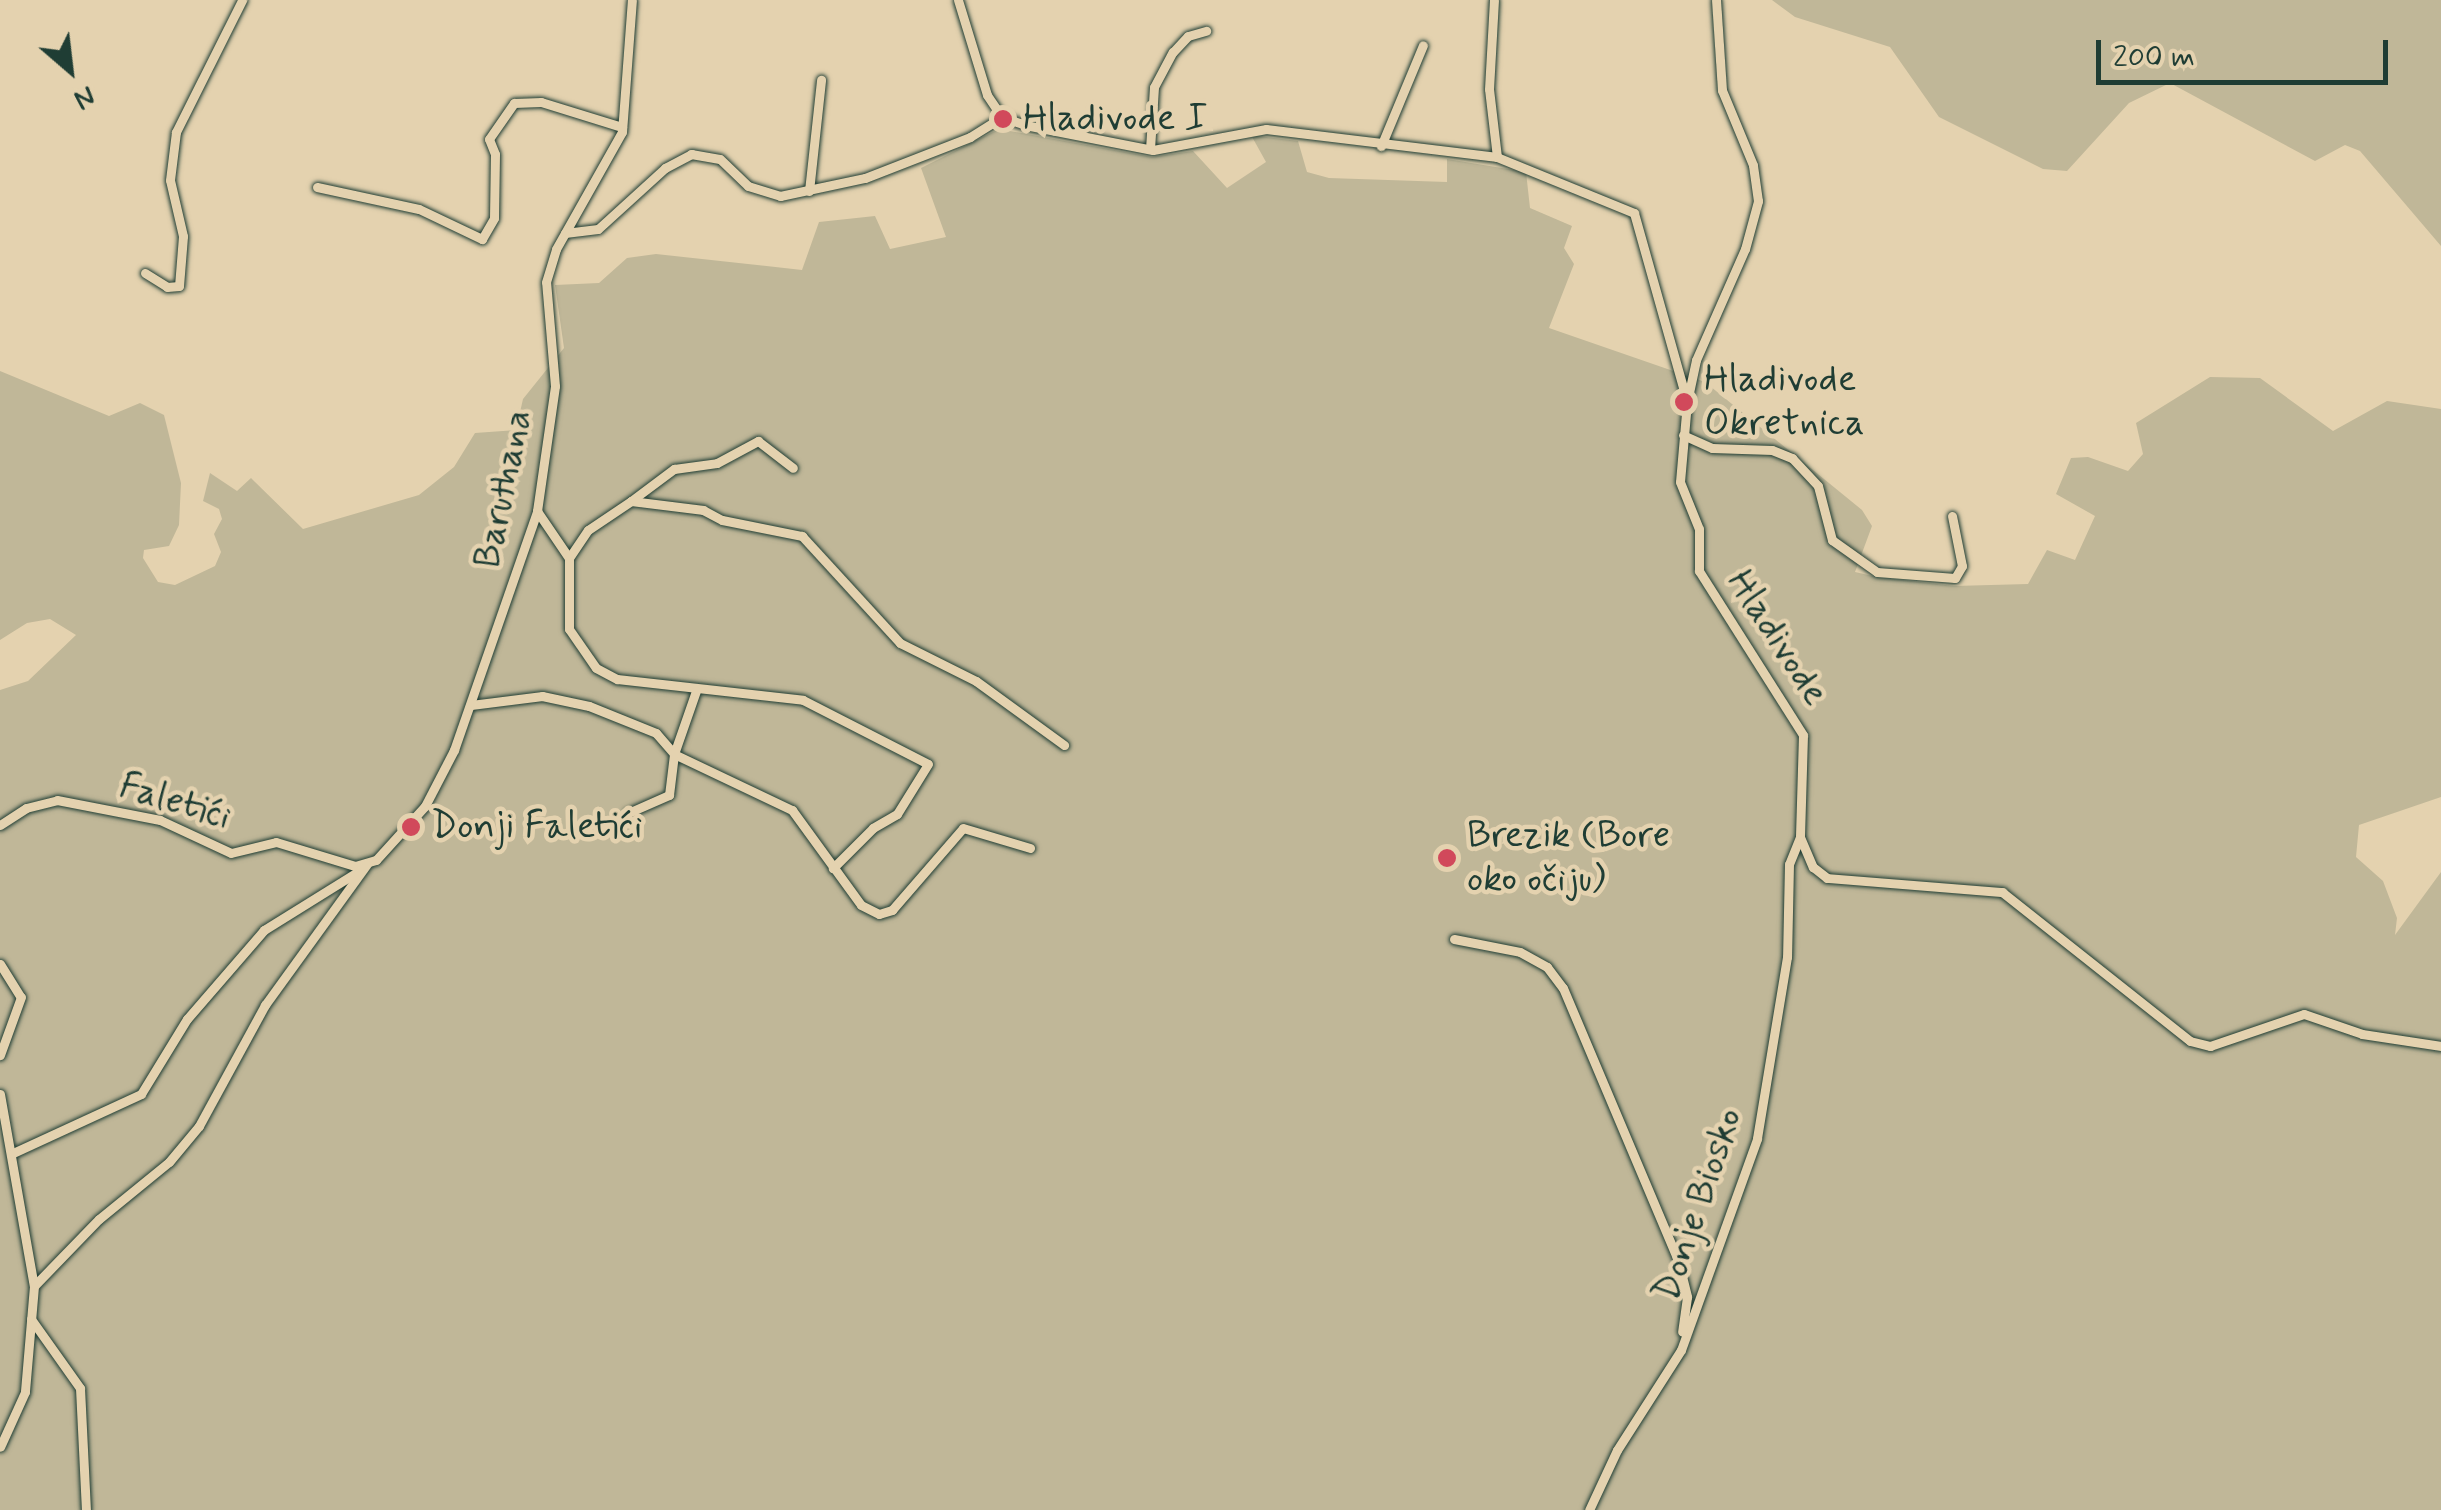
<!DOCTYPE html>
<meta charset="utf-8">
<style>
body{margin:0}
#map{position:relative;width:2441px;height:1510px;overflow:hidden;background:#e4d2af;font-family:Mynerve,sans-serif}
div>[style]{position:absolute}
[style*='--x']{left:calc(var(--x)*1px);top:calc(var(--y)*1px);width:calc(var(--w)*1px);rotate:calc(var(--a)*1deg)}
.green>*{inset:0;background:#c0b798}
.roads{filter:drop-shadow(0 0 2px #1f3d34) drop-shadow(0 0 2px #1f3d34)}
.street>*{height:9px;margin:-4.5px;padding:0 4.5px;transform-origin:4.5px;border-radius:4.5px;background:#e4d2af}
.dots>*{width:28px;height:28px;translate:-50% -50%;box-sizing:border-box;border:5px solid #e4d2af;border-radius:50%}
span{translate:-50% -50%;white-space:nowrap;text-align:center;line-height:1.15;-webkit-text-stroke:9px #e4d2af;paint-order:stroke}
.poi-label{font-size:38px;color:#1f3d34}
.left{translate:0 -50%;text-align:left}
.street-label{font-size:38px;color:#1f3d34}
.north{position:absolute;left:20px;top:20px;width:100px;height:100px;-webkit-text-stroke:8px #e4d2af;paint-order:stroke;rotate:152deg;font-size:28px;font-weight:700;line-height:40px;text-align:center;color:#1f3d34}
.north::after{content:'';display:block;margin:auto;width:35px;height:45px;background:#1f3d34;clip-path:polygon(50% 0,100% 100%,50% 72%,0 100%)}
.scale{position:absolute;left:2096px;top:40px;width:292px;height:45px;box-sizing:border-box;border:5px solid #1f3d34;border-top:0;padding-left:12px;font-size:30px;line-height:35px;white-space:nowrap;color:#1f3d34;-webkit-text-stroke:8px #e4d2af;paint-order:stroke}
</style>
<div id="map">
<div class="green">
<div style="clip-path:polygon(1772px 0,2441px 0,2441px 246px,2360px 151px,2345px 145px,2315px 161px,2170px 83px,2129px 103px,2067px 171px,2043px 169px,1939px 117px,1890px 47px,1795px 17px)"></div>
<div style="clip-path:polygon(999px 129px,1152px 157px,1193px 151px,1227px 188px,1266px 162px,1251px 135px,1298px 141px,1307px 172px,1329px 178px,1447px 182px,1447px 159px,1526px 172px,1530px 208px,1572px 226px,1564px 248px,1574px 264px,1549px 328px,1705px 382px,1862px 510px,1872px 526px,1855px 572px,1877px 577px,1954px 586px,2028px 584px,2047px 550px,2075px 560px,2095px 516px,2056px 494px,2071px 458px,2088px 457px,2128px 471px,2143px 454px,2136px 423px,2210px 377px,2260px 378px,2333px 431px,2387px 401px,2441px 409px,2441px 797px,2359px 825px,2356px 857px,2383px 881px,2397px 918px,2395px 935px,2441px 872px,2441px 1510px,0 1510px,0 690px,28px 681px,76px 635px,50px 619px,27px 623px,0 640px,0 371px,109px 416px,140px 403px,164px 415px,181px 483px,179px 525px,169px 546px,144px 550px,143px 558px,158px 582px,175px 585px,215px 566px,221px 552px,214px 534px,222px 519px,219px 509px,203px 501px,210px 473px,237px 491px,251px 478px,303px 529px,419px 495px,454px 467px,475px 433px,516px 430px,523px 399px,564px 348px,555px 285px,599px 283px,627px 258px,656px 254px,802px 270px,819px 222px,875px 216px,890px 249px,946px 237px,921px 168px)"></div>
</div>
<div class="roads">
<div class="street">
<div style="--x:958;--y:0;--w:99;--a:73"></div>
<div style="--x:987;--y:95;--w:27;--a:56"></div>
<div style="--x:1002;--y:117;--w:24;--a:19"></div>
<div style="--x:1025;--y:125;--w:130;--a:11.1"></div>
<div style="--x:1153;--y:150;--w:115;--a:-10.5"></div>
<div style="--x:1266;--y:129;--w:233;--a:6.9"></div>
<div style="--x:1497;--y:157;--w:68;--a:-96.7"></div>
<div style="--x:1489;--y:89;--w:89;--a:-86.8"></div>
<div style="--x:1381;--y:146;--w:109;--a:-67.4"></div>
<div style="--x:1150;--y:149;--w:62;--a:-86.3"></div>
<div style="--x:1154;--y:87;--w:40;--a:-62"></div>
<div style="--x:1173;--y:52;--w:22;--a:-47"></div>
<div style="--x:1188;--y:36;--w:19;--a:-16"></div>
<div style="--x:1497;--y:157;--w:148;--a:22.2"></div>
<div style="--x:1634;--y:213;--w:196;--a:74.3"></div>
<div style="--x:1687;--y:402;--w:80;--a:95"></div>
<div style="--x:1680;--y:482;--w:51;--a:68"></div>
<div style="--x:1699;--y:529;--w:42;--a:90"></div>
<div style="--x:1699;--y:571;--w:194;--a:57.6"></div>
<div style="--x:1803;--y:735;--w:102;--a:91.7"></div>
<div style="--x:1800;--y:837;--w:29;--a:112"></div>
<div style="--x:1789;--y:864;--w:93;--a:91.2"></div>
<div style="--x:1787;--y:957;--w:184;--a:99.4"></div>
<div style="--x:1757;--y:1139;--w:224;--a:109.8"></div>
<div style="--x:1681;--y:1350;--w:119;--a:122.6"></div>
<div style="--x:1617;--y:1450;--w:66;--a:115"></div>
<div style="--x:317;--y:187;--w:104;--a:12.2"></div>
<div style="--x:419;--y:209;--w:70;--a:25.5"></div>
<div style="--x:482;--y:239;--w:24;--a:-60"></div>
<div style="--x:494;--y:218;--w:64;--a:-89.1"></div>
<div style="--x:495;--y:154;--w:16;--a:-112"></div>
<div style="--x:489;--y:139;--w:44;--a:-55.2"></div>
<div style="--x:514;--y:103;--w:27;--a:-2"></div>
<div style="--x:541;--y:102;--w:85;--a:17.2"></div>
<div style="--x:809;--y:191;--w:112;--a:-83.8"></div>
<div style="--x:565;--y:233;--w:33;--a:-7"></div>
<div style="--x:598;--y:229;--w:91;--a:-42.3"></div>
<div style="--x:665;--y:168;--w:30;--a:-28"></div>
<div style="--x:691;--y:154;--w:29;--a:10"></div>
<div style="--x:720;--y:159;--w:39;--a:44"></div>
<div style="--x:748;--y:186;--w:34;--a:17"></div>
<div style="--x:780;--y:196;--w:87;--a:-12"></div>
<div style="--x:865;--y:178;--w:113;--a:-21.3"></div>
<div style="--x:970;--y:137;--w:38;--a:-32"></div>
<div style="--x:145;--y:273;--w:26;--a:32"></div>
<div style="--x:167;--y:287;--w:12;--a:-5"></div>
<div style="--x:179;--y:286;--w:50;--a:-85.4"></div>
<div style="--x:183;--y:236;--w:57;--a:-103.1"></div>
<div style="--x:170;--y:180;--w:48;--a:-82.9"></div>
<div style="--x:176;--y:132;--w:148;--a:-63.4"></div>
<div style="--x:1687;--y:402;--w:43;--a:-77.9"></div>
<div style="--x:1696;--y:360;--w:121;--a:-66.2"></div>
<div style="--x:1745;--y:249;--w:50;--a:-74.8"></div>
<div style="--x:1758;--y:201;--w:36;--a:-98"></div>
<div style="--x:1753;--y:165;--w:81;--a:-112.5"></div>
<div style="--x:1722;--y:90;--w:90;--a:-93.8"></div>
<div style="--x:1683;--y:435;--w:32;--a:24"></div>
<div style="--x:1712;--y:448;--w:60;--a:1.9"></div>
<div style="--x:1772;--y:450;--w:22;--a:22"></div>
<div style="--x:1792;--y:458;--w:38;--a:47"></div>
<div style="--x:1818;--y:486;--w:56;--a:75.5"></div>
<div style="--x:1832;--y:540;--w:55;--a:35.4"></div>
<div style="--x:1877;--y:572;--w:78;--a:4.4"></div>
<div style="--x:1955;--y:578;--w:14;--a:-60"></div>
<div style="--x:1962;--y:566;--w:51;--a:-101.3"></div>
<div style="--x:631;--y:501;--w:54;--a:-36.7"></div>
<div style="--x:674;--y:469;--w:43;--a:-7.9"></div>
<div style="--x:717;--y:463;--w:47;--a:-28.2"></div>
<div style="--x:758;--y:441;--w:44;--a:37.6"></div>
<div style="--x:537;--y:511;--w:57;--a:55.8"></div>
<div style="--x:569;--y:558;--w:71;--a:90"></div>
<div style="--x:569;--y:629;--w:47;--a:55.3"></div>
<div style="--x:596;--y:668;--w:24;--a:28"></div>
<div style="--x:617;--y:679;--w:187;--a:6.4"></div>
<div style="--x:803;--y:700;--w:140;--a:27.1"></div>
<div style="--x:928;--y:764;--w:59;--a:121.8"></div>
<div style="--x:897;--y:814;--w:28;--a:150"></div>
<div style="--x:873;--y:828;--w:57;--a:135"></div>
<div style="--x:569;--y:558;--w:34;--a:-56"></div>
<div style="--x:588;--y:530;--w:52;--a:-34"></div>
<div style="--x:631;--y:501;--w:73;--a:7.1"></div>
<div style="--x:703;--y:510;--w:21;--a:28"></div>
<div style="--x:722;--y:520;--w:82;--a:11.3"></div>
<div style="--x:802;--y:536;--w:145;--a:47.5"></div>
<div style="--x:900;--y:643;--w:85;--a:26.6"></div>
<div style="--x:976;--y:681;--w:109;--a:36"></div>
<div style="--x:471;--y:705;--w:72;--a:-7.2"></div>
<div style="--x:542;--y:696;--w:48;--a:12"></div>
<div style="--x:589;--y:706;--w:72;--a:21.9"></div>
<div style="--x:656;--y:733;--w:28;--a:49"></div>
<div style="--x:674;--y:754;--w:131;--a:25.4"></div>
<div style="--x:792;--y:810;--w:117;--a:54"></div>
<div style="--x:861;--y:905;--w:20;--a:27"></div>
<div style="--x:879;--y:914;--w:14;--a:-17"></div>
<div style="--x:892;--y:910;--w:108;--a:-49.1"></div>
<div style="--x:963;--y:828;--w:70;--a:16.6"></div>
<div style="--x:628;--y:813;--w:45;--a:-23.7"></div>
<div style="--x:669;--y:795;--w:41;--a:-83"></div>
<div style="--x:674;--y:754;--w:67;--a:-70.8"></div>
<div style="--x:0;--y:825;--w:31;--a:-33"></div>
<div style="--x:26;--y:808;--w:32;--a:-14"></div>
<div style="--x:57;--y:800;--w:105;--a:11"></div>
<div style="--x:160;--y:820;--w:78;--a:24.9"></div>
<div style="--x:231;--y:853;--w:46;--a:-13.7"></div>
<div style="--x:276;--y:842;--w:83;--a:16.9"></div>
<div style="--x:355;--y:866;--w:22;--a:-16"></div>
<div style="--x:376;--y:860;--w:73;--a:-47.8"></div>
<div style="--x:425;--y:806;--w:63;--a:-62.6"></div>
<div style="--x:454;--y:750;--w:253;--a:-70.8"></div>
<div style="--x:537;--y:511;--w:126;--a:-81.8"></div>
<div style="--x:555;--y:386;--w:104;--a:-94.9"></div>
<div style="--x:546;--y:282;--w:34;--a:-73"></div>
<div style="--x:556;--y:249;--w:134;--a:-60.6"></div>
<div style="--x:622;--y:132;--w:132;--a:-85.7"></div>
<div style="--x:1800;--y:837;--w:33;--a:67"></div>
<div style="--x:1813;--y:867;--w:18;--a:38"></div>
<div style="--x:1827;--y:878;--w:176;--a:4.6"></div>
<div style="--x:2002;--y:892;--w:240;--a:38.4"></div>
<div style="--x:2190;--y:1041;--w:21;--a:14"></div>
<div style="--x:2210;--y:1046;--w:99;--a:-18.8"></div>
<div style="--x:2304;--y:1014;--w:61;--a:19"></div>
<div style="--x:2362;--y:1034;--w:80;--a:8.6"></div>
<div style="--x:1454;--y:939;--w:67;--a:11.1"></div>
<div style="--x:1520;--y:952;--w:31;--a:29"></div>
<div style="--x:1547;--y:967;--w:26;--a:53"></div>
<div style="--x:1563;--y:988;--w:295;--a:67.1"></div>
<div style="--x:1678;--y:1260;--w:38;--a:76"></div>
<div style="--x:1687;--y:1297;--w:35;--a:98"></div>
<div style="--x:0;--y:964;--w:39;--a:58"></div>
<div style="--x:21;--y:997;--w:62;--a:109.9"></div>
<div style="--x:0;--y:1094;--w:195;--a:80"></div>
<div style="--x:34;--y:1286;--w:106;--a:94.9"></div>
<div style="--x:25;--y:1392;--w:60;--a:114.4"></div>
<div style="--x:13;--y:1153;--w:141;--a:-24.7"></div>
<div style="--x:141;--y:1094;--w:88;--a:-58.5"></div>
<div style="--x:187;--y:1019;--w:118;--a:-49.1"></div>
<div style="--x:264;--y:930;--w:110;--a:-31.9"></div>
<div style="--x:34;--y:1286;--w:93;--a:-45.9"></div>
<div style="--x:99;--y:1219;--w:90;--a:-39.2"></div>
<div style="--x:169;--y:1162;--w:47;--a:-50.2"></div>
<div style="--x:199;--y:1126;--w:138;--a:-61.4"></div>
<div style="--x:265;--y:1005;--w:174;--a:-54.1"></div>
<div style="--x:31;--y:1319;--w:85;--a:54.6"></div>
<div style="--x:80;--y:1388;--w:122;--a:87.2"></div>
</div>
</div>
<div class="dots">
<div style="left:1003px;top:119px;background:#d1495b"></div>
<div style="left:1684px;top:402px;background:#d1495b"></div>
<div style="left:411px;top:827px;background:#d1495b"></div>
<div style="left:1447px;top:858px;background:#d1495b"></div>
</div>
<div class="poi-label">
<span class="left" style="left:1023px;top:119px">Hladivode I</span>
<span class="left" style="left:1704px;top:402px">Hladivode<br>Okretnica</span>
<span class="left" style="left:431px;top:827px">Donji Faletići</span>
<span class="left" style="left:1467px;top:858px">Brezik (Bore<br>oko očiju)</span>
</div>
<div class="street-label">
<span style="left:504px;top:489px;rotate:-78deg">Baruthana</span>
<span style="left:1777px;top:638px;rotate:57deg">Hladivode</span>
<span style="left:175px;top:802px;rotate:17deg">Faletići</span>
<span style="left:1699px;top:1205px;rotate:-71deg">Donje Biosko</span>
</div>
<div class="north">N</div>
<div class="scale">200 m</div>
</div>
